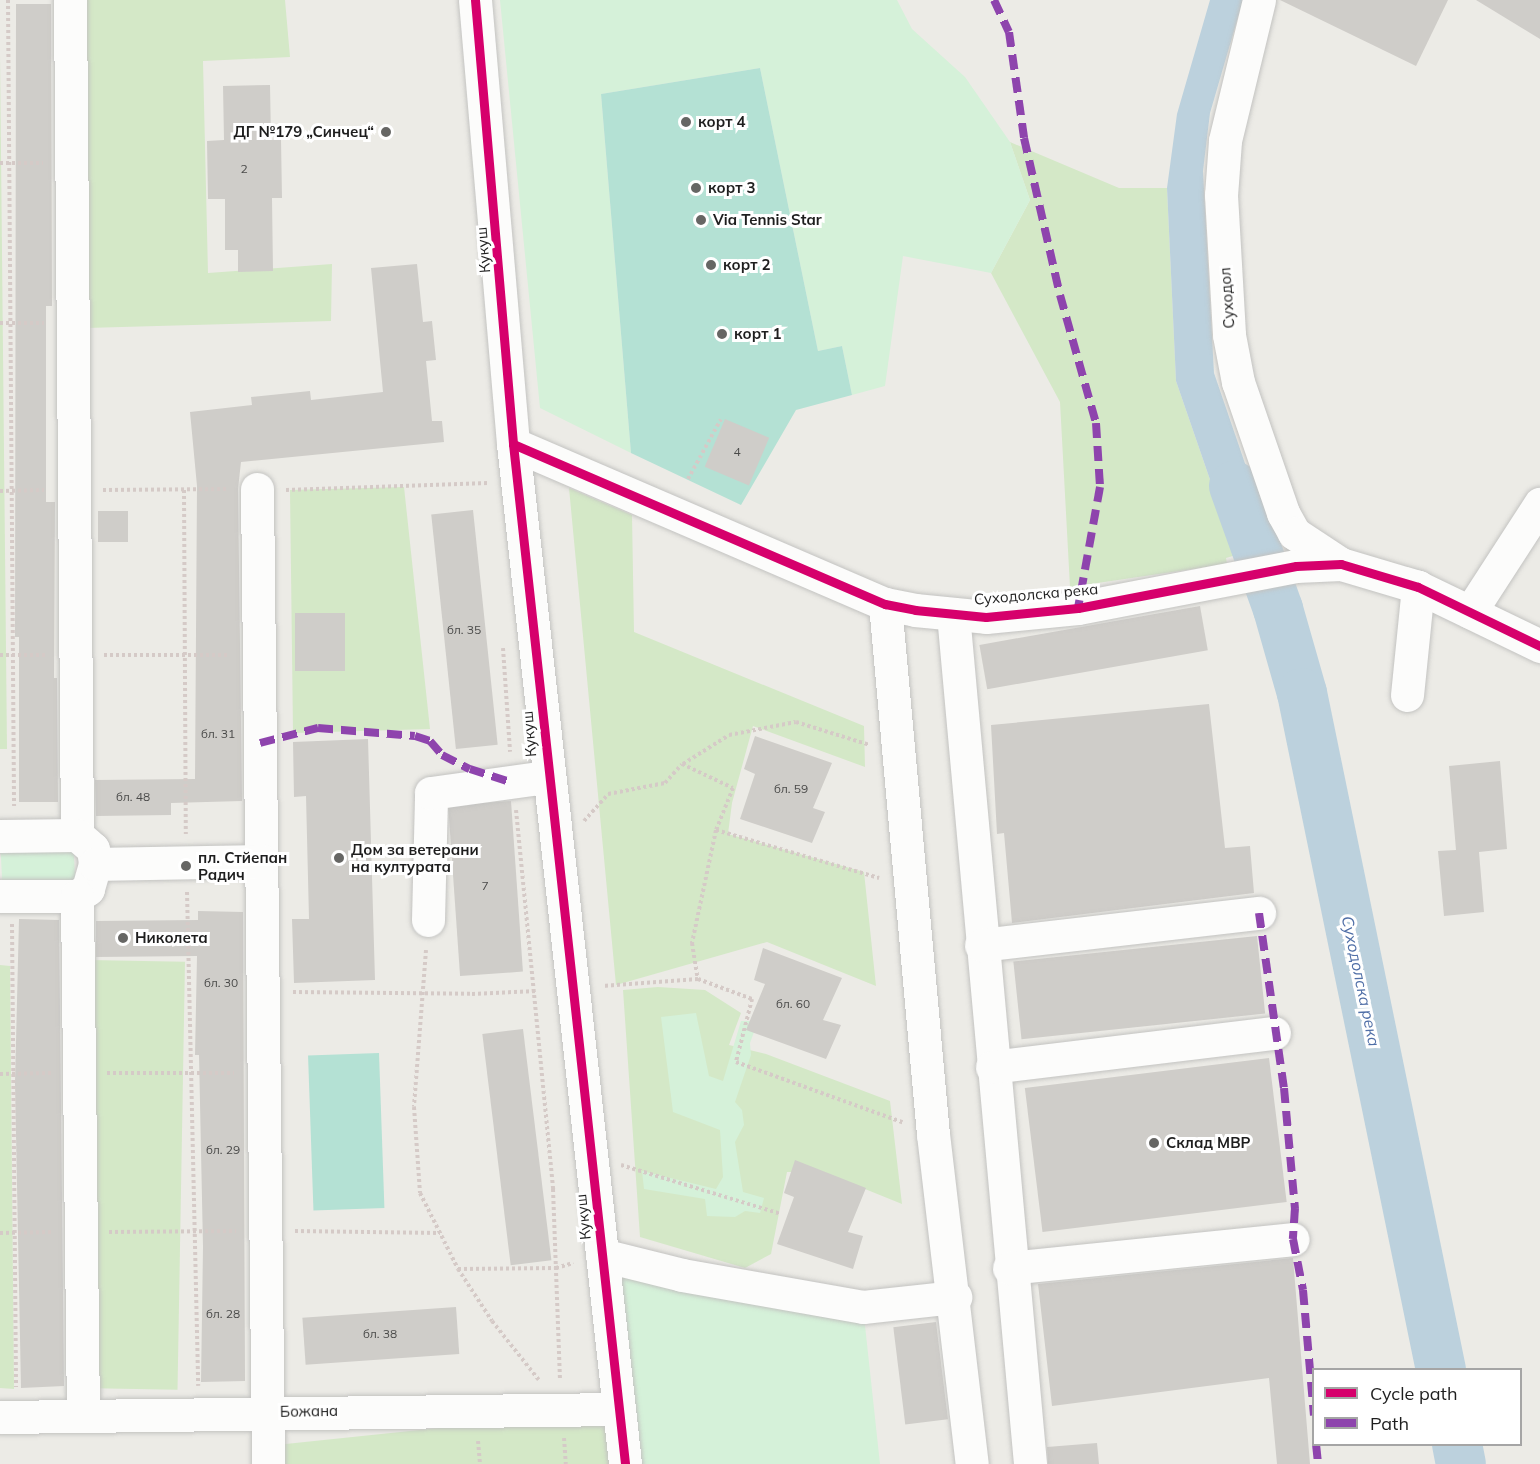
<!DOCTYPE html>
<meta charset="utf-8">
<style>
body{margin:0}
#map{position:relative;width:1540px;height:1464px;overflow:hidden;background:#ecebe6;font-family:Mulish,sans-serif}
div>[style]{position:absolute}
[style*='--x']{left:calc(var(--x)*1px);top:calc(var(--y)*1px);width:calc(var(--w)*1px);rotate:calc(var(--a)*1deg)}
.grass>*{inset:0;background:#d4e8c7;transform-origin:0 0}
.park>*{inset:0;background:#d5f1d9;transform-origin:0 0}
.pitch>*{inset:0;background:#b4e1d4;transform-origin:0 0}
.water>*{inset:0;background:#bcd1dd}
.river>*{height:50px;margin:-25px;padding:0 25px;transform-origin:25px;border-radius:25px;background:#bcd1dd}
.building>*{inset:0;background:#cfcdc9;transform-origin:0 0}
.path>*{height:4px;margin-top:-2px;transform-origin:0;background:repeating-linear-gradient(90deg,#d5cac7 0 3px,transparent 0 6px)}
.roads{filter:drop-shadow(0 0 2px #c3c3c1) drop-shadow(0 0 2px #c3c3c1)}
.minor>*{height:33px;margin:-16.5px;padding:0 16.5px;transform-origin:16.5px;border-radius:16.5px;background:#fcfcfb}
.quiet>*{height:8px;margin-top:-4px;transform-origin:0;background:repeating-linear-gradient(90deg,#8e44ad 0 15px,transparent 0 23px)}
.cycleway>*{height:9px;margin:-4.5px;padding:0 4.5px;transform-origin:4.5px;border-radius:4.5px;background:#d6006c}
.dots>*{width:16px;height:16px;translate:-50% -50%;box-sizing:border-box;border:3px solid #fff;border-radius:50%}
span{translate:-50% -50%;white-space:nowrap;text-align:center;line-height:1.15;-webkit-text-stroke:6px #fff;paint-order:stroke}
.number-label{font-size:12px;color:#4a4a49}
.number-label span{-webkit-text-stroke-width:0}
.poi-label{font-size:15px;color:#1e1e1e;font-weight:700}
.left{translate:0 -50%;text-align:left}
.right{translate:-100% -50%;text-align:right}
.street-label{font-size:15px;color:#1e1e1e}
.water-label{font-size:16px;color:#506fa7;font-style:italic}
.legend{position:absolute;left:1312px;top:1368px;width:210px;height:78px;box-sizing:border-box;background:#fff;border:2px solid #a5a5a5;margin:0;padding:8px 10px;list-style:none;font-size:18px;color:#1e1e1e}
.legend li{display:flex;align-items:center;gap:12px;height:30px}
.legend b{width:30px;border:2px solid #a5a5a5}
</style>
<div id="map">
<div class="grass">
<div style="clip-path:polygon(86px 0,285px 0,290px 57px,203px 61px,208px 273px,332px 264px,331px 321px,86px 328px)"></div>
<div style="clip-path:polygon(0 53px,7px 749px,0 749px)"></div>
<div style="clip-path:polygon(1010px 142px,1119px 188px,1167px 188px,1176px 381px,1236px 555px,1226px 558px,1227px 564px,1070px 587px,1060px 402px,991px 273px,1030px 200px)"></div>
<div style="clip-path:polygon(404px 487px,430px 729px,293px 733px,290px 490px)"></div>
<div style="clip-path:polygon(569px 488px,632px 515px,634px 632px,864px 726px,865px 767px,753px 726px,732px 803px,728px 834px,864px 872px,876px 986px,767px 942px,616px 985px)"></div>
<div style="left:88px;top:960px;width:97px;height:428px;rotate:1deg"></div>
<div style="clip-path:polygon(0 965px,10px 966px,14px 1389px,0 1388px)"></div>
<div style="clip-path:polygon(658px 987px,705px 990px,741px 1013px,729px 1045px,766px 1054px,890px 1101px,902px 1204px,823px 1172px,787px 1172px,771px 1254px,745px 1268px,640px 1237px,623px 990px)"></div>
<div style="left:619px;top:1409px;width:55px;height:352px;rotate:84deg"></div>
</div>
<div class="park">
<div style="clip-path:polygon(500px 0,897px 0,912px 29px,965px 77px,1010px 142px,1030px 200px,991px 273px,903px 256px,885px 386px,852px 395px,842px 346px,818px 351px,760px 68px,601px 94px,631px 453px,540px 408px)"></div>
<div style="left:73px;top:837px;width:54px;height:73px;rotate:87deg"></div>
<div style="clip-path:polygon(696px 1013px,709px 1076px,723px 1081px,741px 1021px,758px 1021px,750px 1043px,751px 1055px,735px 1102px,742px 1110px,744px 1125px,735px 1142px,743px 1192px,764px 1198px,760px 1213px,745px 1211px,735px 1217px,707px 1216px,705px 1199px,644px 1189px,642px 1171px,716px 1189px,723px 1177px,720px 1130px,673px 1112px,661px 1017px)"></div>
<div style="clip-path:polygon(602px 1255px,863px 1307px,880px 1464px,625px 1464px)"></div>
</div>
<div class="pitch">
<div style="clip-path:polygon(760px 68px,818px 351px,842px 346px,852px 395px,796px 410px,741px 505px,631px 453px,601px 94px)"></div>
<div style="left:379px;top:1053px;width:155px;height:71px;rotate:88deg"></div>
</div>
<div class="water">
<div style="clip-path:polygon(1210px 0,1243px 0,1210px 113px,1203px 171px,1214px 373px,1274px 548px,1236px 555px,1176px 381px,1167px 188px,1177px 114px)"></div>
</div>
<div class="river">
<div style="--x:1234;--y:486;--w:131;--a:70.3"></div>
<div style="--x:1278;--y:609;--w:87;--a:74.1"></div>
<div style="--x:1302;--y:693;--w:691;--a:78.4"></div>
<div style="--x:1457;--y:1444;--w:20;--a:79"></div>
</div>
<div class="building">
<div style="clip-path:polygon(1280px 0,1448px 0,1416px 66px)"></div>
<div style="clip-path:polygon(1476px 0,1540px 0,1540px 39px)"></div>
<div style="clip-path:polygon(16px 4px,51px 4px,52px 306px,46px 306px,46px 502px,55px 502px,54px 678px,57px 678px,58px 802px,19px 802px,19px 637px,15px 637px)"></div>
<div style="clip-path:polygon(270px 85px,271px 140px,281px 139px,282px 198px,272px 198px,273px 271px,238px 272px,238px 250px,225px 250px,225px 199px,208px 199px,207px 141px,224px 140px,223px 86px)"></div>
<div style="clip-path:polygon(417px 264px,423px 322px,432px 321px,436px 360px,426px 361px,432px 421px,442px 421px,444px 442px,241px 462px,238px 489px,242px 801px,171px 803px,171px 815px,96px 816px,95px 780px,195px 779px,197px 486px,190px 412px,252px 405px,251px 397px,310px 391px,311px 400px,383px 392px,371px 268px)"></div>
<div style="left:725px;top:419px;width:48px;height:52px;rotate:23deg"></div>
<div style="left:473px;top:510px;width:236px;height:42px;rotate:84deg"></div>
<div style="left:98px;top:511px;width:30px;height:31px"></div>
<div style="left:1200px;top:606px;width:45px;height:224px;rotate:80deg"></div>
<div style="left:295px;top:613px;width:50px;height:58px"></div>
<div style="clip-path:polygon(1209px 704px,1225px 848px,1250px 846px,1254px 893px,1012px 923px,1004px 833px,997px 834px,991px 725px)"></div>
<div style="clip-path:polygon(755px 736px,832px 763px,813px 808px,825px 812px,812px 843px,740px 819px,755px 774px,744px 769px)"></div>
<div style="clip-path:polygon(368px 739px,375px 980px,294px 983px,292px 919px,309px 919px,306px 796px,294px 797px,293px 742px)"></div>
<div style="clip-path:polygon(1500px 761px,1507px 849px,1479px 852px,1484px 912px,1444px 916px,1438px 851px,1456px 850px,1449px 766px)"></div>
<div style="left:511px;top:801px;width:171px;height:63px;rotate:86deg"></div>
<div style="clip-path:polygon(198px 911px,243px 912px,245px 1381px,201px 1382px,203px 1247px,199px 1055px,195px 1055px,197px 956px,96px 957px,96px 921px,198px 920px)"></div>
<div style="clip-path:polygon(19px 919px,59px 920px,64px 1386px,21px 1388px,15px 1083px)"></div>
<div style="left:1257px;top:936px;width:78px;height:245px;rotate:84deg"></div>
<div style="clip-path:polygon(763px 948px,842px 978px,823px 1020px,841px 1025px,826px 1059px,746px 1030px,765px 984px,754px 980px)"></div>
<div style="left:523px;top:1029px;width:233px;height:41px;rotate:83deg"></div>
<div style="left:1269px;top:1058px;width:145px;height:246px;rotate:83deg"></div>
<div style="clip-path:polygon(795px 1160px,866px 1188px,848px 1232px,863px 1236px,853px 1269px,777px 1244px,794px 1197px,784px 1193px)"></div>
<div style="clip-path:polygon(1293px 1258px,1310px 1464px,1277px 1464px,1269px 1378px,1052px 1406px,1038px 1284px)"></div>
<div style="left:456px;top:1307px;width:47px;height:154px;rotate:86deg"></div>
<div style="left:936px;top:1322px;width:98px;height:43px;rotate:83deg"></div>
<div style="clip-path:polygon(1097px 1443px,1099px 1464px,1048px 1464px,1047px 1447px)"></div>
</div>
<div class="path">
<div style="--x:8;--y:0;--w:806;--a:89.57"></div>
<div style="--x:0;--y:163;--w:43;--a:0"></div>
<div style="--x:0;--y:323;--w:44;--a:0"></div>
<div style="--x:688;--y:479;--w:68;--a:-61.2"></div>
<div style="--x:103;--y:490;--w:124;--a:-0.5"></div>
<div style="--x:184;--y:490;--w:344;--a:89.7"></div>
<div style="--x:286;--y:490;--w:202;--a:-2"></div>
<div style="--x:0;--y:491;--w:44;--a:-1.3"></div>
<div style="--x:503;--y:648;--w:104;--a:86.1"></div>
<div style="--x:0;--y:655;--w:46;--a:0"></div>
<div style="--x:104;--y:655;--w:125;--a:0"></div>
<div style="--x:683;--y:764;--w:54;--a:-32.2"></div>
<div style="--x:729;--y:735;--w:68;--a:-11"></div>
<div style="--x:796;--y:722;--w:77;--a:17.3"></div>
<div style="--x:516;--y:810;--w:381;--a:84.4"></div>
<div style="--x:553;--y:1189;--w:190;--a:87.9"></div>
<div style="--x:584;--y:821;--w:36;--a:-48"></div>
<div style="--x:608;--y:794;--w:58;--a:-10.9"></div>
<div style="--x:665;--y:783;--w:25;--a:-48"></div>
<div style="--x:682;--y:764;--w:56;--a:25.2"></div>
<div style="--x:733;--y:788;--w:45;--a:112"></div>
<div style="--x:716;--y:830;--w:116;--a:102"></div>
<div style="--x:692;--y:943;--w:36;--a:81"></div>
<div style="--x:698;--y:979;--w:96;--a:175.8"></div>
<div style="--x:716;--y:830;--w:170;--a:16.4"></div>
<div style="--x:187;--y:892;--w:494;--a:88.7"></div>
<div style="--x:12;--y:924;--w:463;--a:89.5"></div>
<div style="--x:426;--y:950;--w:157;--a:94.4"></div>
<div style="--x:414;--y:1107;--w:86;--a:86"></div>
<div style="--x:420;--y:1193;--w:85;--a:63.4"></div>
<div style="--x:458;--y:1269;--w:62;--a:56.8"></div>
<div style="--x:492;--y:1321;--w:75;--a:51.5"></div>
<div style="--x:698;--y:979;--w:58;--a:20.3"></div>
<div style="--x:752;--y:999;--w:65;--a:104.3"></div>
<div style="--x:736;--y:1062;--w:177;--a:19.9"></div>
<div style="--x:293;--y:992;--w:179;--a:0.6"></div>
<div style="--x:472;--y:994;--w:66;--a:-2.6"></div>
<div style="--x:107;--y:1073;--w:127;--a:0"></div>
<div style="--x:0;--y:1074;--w:51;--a:-1.1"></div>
<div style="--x:621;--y:1165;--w:167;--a:17"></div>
<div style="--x:295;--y:1231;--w:145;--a:0.8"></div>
<div style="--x:109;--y:1232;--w:127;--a:-0.5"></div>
<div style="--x:0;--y:1233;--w:53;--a:-1.1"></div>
<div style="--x:458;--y:1269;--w:98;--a:-0.6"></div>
<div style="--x:556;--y:1268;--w:18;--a:-16"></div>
<div style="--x:564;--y:1438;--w:26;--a:86"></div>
<div style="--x:478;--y:1441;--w:23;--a:85"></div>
</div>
<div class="roads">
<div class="minor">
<div style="--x:70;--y:0;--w:835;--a:89.52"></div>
<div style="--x:475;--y:0;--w:446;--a:85.1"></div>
<div style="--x:513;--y:444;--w:1026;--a:83.73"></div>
<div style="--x:1259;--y:0;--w:145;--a:103.6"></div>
<div style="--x:1225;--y:141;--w:54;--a:94.2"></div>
<div style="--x:1221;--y:195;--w:140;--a:86.7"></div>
<div style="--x:1229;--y:335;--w:48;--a:79.2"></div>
<div style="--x:1238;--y:382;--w:139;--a:71"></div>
<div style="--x:1283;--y:513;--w:23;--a:61"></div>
<div style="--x:1294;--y:533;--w:56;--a:33.4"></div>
<div style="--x:513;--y:444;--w:405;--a:23.3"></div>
<div style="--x:885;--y:604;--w:31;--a:11"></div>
<div style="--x:915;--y:610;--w:71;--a:5.6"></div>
<div style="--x:986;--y:617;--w:92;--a:-5.6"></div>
<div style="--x:1078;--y:608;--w:222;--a:-10.9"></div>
<div style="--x:1296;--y:566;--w:45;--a:-2.5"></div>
<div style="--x:1341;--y:564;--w:80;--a:16.6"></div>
<div style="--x:1418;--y:587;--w:136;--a:25.8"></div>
<div style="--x:257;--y:489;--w:975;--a:89.35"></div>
<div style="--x:885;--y:604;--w:532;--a:84.83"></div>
<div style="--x:933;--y:1134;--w:332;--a:83.3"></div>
<div style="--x:1470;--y:612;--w:129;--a:-57.1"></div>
<div style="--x:953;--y:614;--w:853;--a:84.82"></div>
<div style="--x:1407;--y:695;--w:109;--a:-84.2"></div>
<div style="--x:0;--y:836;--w:77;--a:-0.7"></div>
<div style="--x:77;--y:835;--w:21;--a:41"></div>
<div style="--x:93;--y:849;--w:15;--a:82"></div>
<div style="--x:95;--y:864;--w:26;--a:106"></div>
<div style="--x:88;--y:889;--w:13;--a:148"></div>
<div style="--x:77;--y:896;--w:77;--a:180"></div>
<div style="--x:95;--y:864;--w:166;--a:-1"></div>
<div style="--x:77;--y:896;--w:519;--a:89.34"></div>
<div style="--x:428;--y:920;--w:127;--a:-88.6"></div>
<div style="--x:431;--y:793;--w:117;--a:-7.9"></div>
<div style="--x:981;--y:945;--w:280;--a:-6.6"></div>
<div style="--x:992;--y:1067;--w:284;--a:-6.9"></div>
<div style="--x:602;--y:1255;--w:82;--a:14"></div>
<div style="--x:682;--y:1275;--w:184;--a:10"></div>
<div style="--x:863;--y:1307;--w:93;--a:-6.2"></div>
<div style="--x:1009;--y:1268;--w:285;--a:-5.8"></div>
<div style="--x:0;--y:1417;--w:619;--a:-0.74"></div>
</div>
</div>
<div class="quiet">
<div style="--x:994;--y:0;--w:35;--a:65"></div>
<div style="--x:1009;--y:32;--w:107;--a:81.9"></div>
<div style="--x:1024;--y:138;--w:161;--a:77.1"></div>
<div style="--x:1060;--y:295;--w:133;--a:74.3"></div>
<div style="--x:1096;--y:423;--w:64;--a:86.4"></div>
<div style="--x:1100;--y:487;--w:123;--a:100.3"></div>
<div style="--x:260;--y:743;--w:60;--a:-14.5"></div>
<div style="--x:318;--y:728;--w:97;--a:4.7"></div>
<div style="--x:415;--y:736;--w:16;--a:18"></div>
<div style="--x:430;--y:741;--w:18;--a:49"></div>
<div style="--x:442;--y:755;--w:31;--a:27"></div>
<div style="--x:470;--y:769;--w:45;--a:18"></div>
<div style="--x:1259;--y:913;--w:177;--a:81.9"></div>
<div style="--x:1284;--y:1088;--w:121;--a:84.8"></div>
<div style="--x:1295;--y:1208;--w:31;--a:94"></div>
<div style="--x:1293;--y:1239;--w:52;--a:78.9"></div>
<div style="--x:1303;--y:1290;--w:126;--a:85"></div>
<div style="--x:1316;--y:1444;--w:20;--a:84"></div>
</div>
<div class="cycleway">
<div style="--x:475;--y:0;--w:446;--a:85.1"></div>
<div style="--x:513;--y:444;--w:1026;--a:83.73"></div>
<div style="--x:513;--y:444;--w:405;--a:23.3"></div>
<div style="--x:885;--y:604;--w:31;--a:11"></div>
<div style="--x:915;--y:610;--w:71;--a:5.6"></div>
<div style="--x:986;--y:617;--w:92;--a:-5.6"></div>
<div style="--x:1078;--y:608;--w:222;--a:-10.9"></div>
<div style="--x:1296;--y:566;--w:45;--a:-2.5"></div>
<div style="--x:1341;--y:564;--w:80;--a:16.6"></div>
<div style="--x:1418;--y:587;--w:136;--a:25.8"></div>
</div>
<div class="dots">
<div style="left:686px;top:122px;background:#666664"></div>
<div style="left:386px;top:132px;background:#666664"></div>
<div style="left:696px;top:188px;background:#666664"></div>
<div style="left:701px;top:220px;background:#666664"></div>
<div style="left:711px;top:265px;background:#666664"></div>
<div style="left:722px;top:334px;background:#666664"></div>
<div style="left:339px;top:858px;background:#666664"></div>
<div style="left:186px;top:866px;background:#666664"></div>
<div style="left:123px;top:938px;background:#666664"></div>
<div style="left:1154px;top:1143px;background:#666664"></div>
</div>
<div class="number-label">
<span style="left:244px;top:169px">2</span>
<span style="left:737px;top:452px">4</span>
<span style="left:464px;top:630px">бл. 35</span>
<span style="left:218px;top:734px">бл. 31</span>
<span style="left:791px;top:789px">бл. 59</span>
<span style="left:133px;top:797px">бл. 48</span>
<span style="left:485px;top:886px">7</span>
<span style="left:221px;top:983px">бл. 30</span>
<span style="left:793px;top:1004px">бл. 60</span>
<span style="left:223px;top:1150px">бл. 29</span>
<span style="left:223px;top:1314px">бл. 28</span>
<span style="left:380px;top:1334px">бл. 38</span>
</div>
<div class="poi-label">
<span class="left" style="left:698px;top:122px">корт 4</span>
<span class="right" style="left:374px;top:132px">ДГ №179 „Синчец“</span>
<span class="left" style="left:708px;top:188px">корт 3</span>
<span class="left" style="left:713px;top:220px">Via Tennis Star</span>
<span class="left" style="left:723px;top:265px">корт 2</span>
<span class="left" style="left:734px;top:334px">корт 1</span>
<span class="left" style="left:351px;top:858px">Дом за ветерани<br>на културата</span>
<span class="left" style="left:198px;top:866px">пл. Стйепан<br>Радич</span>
<span class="left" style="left:135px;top:938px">Николета</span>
<span class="left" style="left:1166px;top:1143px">Склад МВР</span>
</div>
<div class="street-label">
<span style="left:483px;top:250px;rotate:-95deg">Кукуш</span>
<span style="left:1227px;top:298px;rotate:-94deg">Суходол</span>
<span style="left:1036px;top:594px;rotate:-5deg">Суходолска река</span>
<span style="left:529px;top:734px;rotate:-95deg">Кукуш</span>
<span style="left:583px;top:1217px;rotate:-96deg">Кукуш</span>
<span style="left:309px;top:1411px;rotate:-1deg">Божана</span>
</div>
<div class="water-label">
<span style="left:1361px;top:981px;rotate:78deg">Суходолска река</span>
</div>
<ul class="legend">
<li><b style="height:8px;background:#d6006c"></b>Cycle path</li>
<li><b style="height:8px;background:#8e44ad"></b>Path</li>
</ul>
</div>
